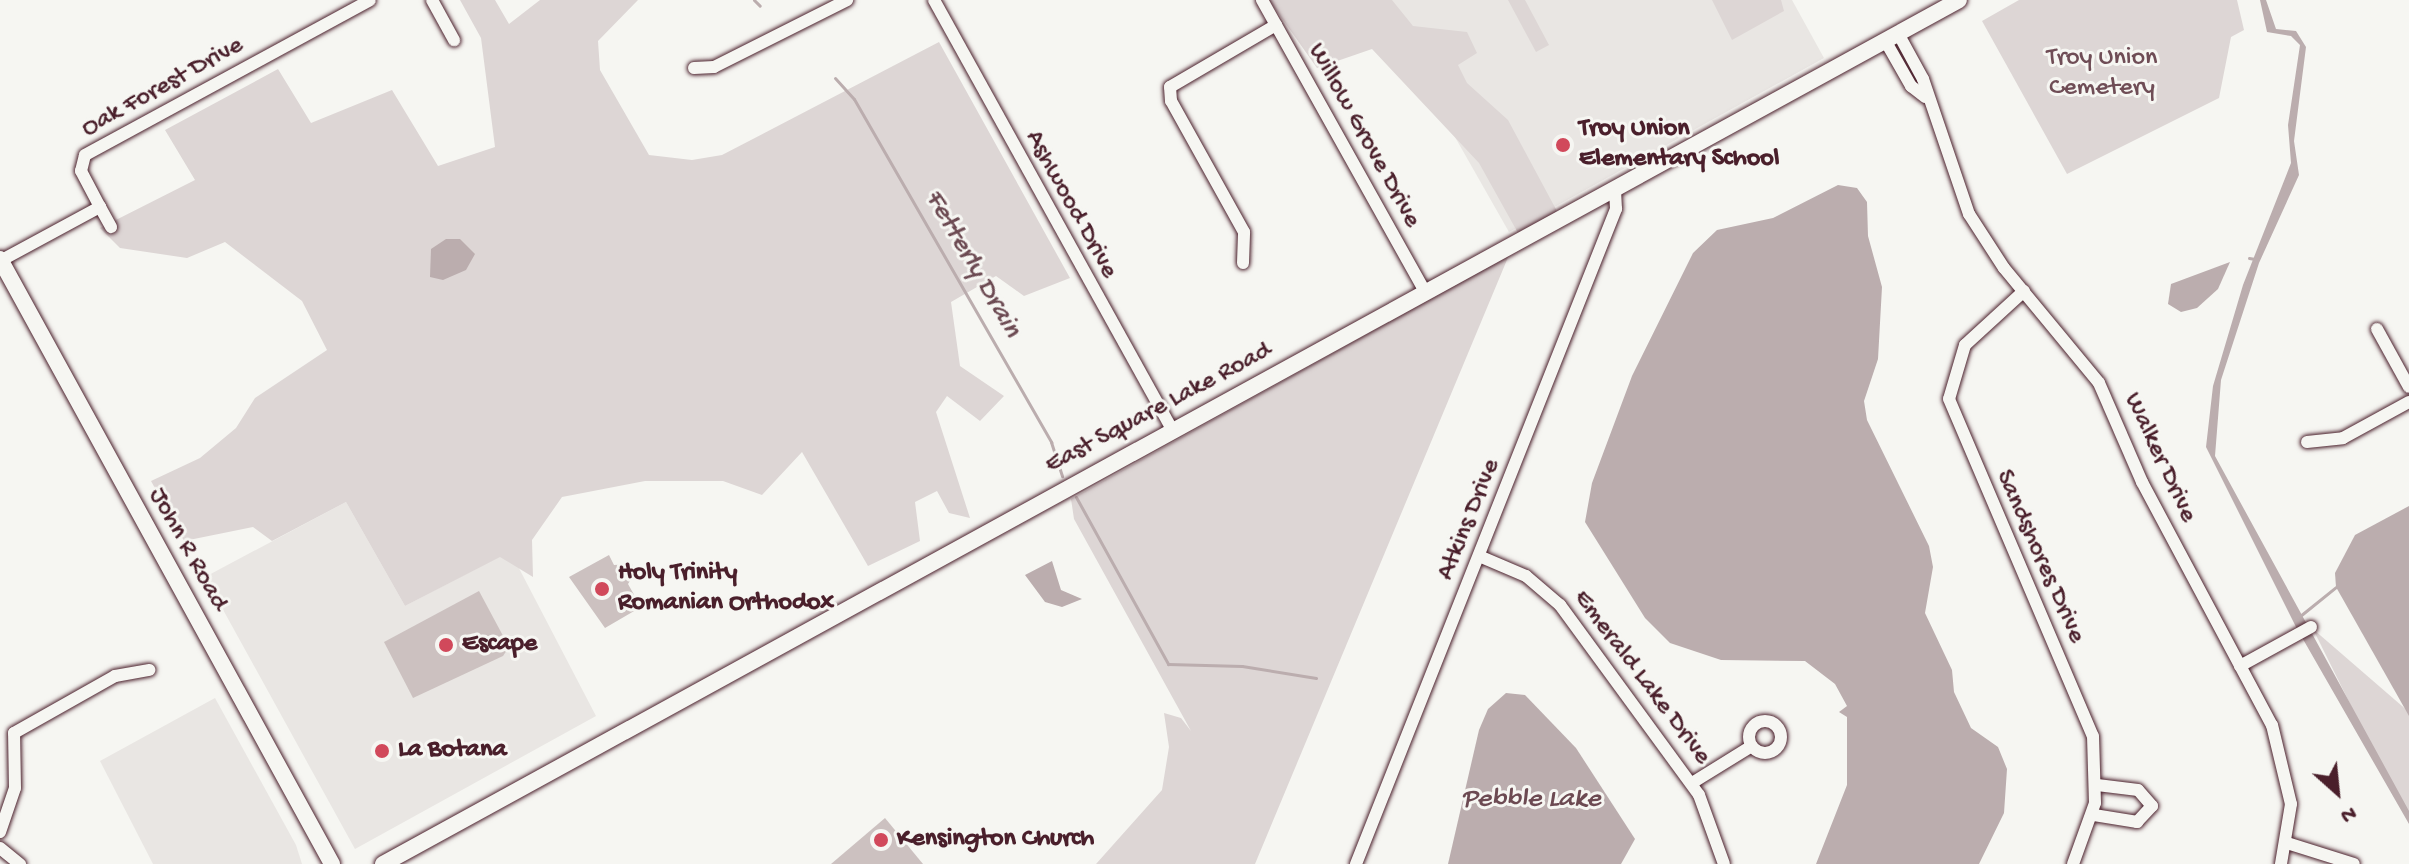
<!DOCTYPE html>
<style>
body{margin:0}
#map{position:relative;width:2409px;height:864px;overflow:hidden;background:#f6f6f2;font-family:"Gochi Hand",sans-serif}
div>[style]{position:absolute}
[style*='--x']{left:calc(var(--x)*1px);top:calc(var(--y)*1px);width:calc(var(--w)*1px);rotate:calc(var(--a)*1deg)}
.built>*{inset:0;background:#e9e6e3}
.green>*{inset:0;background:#ddd6d5}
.water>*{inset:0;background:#bbadae}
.stream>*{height:3px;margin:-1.5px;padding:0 1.5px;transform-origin:1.5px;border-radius:1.5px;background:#bbadae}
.building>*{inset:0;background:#ccc1c0}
.roads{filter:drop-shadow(0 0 2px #4a1f2b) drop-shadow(0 0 2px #4a1f2b)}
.minor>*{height:12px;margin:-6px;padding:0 6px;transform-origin:6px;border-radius:6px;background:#f6f6f2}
.minor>.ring{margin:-6px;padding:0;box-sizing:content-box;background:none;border:12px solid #f6f6f2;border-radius:50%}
.major>*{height:16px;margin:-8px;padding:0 8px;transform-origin:8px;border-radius:8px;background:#f6f6f2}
.dots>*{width:22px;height:22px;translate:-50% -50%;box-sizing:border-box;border:4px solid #f6f6f2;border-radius:50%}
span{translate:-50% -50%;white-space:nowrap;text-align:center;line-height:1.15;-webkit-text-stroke:6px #f6f6f2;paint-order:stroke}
.park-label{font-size:26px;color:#6f4d56}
.street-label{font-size:26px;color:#4a1f2b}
.poi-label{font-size:26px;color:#4a1f2b;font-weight:700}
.left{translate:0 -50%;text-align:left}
.water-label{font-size:28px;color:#6c4a52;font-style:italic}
.north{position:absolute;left:2297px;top:752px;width:80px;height:80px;-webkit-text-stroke:6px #f6f6f2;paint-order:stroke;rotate:153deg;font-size:22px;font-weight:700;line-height:32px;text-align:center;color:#4a1f2b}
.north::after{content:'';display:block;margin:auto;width:28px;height:36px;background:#4a1f2b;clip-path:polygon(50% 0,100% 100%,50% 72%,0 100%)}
</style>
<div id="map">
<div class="built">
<div style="clip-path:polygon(1377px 0,1792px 0,1824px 58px,1509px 232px)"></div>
<div style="clip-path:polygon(346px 502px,405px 606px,510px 551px,596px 716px,355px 849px,205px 577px)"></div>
<div style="clip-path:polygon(215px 698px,296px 845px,302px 864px,153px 864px,100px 761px)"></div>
</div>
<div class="green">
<div style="clip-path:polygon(460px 0,495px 0,509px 24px,540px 0,638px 0,598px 41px,600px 70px,649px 155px,692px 160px,722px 155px,939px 42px,1070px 278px,1024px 296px,996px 276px,951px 302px,960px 366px,1004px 396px,980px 421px,947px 396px,936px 412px,970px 518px,949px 513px,937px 491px,915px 502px,920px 541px,868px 566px,802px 452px,762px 495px,723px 481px,645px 481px,562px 497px,532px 540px,533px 577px,500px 557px,405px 606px,346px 502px,272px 541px,253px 527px,184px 541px,151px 481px,200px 458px,236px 428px,255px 398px,327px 350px,302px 301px,225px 242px,187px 258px,120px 248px,100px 228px,195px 180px,165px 130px,278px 69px,311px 123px,392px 90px,438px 166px,495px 147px,481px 38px)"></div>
<div style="clip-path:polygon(1269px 0,1392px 0,1413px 26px,1467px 32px,1477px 53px,1458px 65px,1467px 83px,1508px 120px,1558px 213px,1518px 233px,1479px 163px,1372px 49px,1317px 68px)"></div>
<div style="clip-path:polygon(1508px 0,1525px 0,1549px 45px,1536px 52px)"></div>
<div style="clip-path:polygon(1712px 0,1781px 0,1784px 11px,1732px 40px)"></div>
<div style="clip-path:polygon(2019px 0,2237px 0,2244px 30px,2231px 37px,2219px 98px,2067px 174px,1982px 21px)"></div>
<div style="clip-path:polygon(1509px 255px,1255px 864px,1096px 864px,1162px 790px,1169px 747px,1164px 713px,1181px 718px,1191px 731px,1074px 519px,1071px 499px)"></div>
<div style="clip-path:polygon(2313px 629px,2409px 712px,2409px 823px)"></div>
</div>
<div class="water">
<div style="clip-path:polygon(2260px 0,2266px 0,2276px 29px,2296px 31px,2306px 47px,2294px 141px,2299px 175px,2259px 263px,2221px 380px,2215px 456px,2409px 811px,2409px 824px,2296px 627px,2206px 447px,2213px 386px,2243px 285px,2291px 163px,2288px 125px,2300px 45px,2291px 36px,2267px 32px)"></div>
<div style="clip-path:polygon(1838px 185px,1857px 188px,1867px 202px,1868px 236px,1882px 287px,1878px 359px,1864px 401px,1867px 420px,1929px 546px,1933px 567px,1925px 613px,1952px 670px,1954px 692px,1971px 728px,1998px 747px,2007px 769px,2004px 813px,1979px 864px,1816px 864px,1847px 785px,1847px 717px,1839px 712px,1847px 706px,1835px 684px,1805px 661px,1721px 660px,1670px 643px,1645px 618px,1585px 522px,1592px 483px,1632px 376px,1693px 253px,1717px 230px,1773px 218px)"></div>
<div style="clip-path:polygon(446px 239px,460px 239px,475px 254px,466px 270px,443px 280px,430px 277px,431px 249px)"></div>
<div style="clip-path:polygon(2230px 262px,2218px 289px,2197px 308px,2181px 312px,2168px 304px,2171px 284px)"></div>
<div style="clip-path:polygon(2409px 506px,2409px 716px,2336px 587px,2335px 573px,2355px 535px)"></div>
<div style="clip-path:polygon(1052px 561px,1061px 590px,1082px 599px,1062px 607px,1045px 602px,1025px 575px)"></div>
<div style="clip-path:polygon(1506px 693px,1525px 695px,1576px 748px,1635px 839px,1621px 864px,1448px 864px,1479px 730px,1488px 709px)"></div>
</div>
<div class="stream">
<div style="--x:754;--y:0;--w:8;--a:45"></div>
<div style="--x:835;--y:78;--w:28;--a:48"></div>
<div style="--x:854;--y:99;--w:396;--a:60.1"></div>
<div style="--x:1051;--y:442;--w:36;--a:72"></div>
<div style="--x:2249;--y:258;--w:6;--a:9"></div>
<div style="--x:1076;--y:497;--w:191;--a:61.1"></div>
<div style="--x:1168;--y:664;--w:74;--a:1.5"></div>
<div style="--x:1242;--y:666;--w:75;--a:9.2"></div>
<div style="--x:2300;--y:616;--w:46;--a:-38.9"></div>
</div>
<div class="building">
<div style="clip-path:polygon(609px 555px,614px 565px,632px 564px,636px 571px,628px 584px,641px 607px,605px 628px,569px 577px)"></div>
<div style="clip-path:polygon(479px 591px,509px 647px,503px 656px,413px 698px,384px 642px)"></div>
<div style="clip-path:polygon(885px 818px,923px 864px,831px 864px)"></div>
</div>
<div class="roads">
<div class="minor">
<div style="--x:432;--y:0;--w:46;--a:61.2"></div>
<div style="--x:934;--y:0;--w:491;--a:61"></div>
<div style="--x:1262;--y:0;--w:336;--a:60.8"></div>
<div style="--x:1899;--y:35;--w:50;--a:61.4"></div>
<div style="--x:1923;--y:79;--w:143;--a:71.2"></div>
<div style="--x:1969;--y:214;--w:64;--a:57.1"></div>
<div style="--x:2004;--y:268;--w:149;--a:50.4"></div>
<div style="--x:2099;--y:383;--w:108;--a:66.5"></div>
<div style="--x:2142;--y:482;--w:276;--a:61.9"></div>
<div style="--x:2272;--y:725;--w:81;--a:76.5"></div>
<div style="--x:2291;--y:804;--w:61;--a:99.5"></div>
<div style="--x:1886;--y:42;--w:51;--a:60.4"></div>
<div style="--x:1911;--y:86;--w:18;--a:38"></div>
<div style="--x:694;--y:68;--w:20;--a:-3"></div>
<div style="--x:714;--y:67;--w:149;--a:-26.7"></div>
<div style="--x:100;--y:207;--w:23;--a:61"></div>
<div style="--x:0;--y:261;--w:114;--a:-28.4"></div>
<div style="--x:100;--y:207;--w:41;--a:-117.8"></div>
<div style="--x:81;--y:171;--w:16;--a:-76"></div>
<div style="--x:85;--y:155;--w:324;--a:-28.5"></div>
<div style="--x:1243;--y:263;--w:31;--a:-88"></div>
<div style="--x:1244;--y:232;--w:150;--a:-119.1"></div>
<div style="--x:1171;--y:101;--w:14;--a:-94"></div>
<div style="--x:1170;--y:87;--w:123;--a:-30.3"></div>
<div style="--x:2024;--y:291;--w:80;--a:137.5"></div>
<div style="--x:1965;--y:345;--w:56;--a:106.5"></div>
<div style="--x:1949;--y:399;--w:366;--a:66.9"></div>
<div style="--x:2093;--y:736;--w:67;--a:88.3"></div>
<div style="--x:2095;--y:803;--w:65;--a:109.8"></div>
<div style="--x:2377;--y:329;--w:66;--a:61.1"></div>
<div style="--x:2307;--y:442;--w:36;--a:-6"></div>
<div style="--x:2343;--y:438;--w:75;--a:-28.6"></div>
<div style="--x:1479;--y:556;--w:51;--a:23.1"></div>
<div style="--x:1526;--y:576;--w:45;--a:40.5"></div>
<div style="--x:1560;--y:605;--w:235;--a:53.8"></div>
<div style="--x:1699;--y:795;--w:73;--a:70.1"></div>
<div style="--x:2240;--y:666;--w:81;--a:-28.8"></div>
<div class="ring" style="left:1749px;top:721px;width:20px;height:20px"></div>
<div style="--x:1692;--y:783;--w:70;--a:-31.7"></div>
<div style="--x:2094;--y:815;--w:44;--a:9.2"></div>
<div style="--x:2137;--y:822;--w:22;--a:-47"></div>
<div style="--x:2152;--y:806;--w:21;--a:-131"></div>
<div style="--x:2138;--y:790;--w:41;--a:-173"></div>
<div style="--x:0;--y:832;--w:46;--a:-71.2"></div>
<div style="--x:15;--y:788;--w:55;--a:-91"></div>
<div style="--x:14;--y:733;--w:116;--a:-29.4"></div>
<div style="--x:115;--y:676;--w:35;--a:-10"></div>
<div style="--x:2287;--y:843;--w:70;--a:17.4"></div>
<div style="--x:0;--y:848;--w:26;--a:39"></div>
<div style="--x:1356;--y:864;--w:705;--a:-68.35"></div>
<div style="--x:1616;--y:209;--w:19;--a:-93"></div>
</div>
<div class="major">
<div style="--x:0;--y:259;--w:690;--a:61.24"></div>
<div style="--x:383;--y:864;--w:1797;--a:-28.73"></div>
</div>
</div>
<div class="dots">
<div style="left:1563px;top:145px;background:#d1495b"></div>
<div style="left:602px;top:589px;background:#d1495b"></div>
<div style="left:446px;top:645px;background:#d1495b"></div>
<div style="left:382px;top:751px;background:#d1495b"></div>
<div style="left:881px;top:840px;background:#d1495b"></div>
</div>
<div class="park-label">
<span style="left:2102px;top:74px">Troy Union<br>Cemetery</span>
</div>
<div class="street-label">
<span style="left:163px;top:88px;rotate:-29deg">Oak Forest Drive</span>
<span style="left:1363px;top:136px;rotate:61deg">Willow Grove Drive</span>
<span style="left:1070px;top:205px;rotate:61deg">Ashwood Drive</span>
<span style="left:1159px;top:409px;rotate:-28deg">East Square Lake Road</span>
<span style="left:2159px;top:458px;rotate:65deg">Walker Drive</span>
<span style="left:1470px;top:520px;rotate:-68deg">Atkins Drive</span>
<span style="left:187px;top:550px;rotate:61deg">John R Road</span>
<span style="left:2039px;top:557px;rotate:66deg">Sandshores Drive</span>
<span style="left:1641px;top:678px;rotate:53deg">Emerald Lake Drive</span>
</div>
<div class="poi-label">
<span class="left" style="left:1579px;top:145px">Troy Union<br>Elementary School</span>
<span class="left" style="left:618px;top:589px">Holy Trinity<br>Romanian Orthodox</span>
<span class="left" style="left:462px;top:645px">Escape</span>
<span class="left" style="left:398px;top:751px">La Botana</span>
<span class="left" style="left:897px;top:840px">Kensington Church</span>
</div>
<div class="water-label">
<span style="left:972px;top:264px;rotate:60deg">Fetterly Drain</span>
<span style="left:1531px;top:800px">Pebble Lake</span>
</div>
<div class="north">N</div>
</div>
